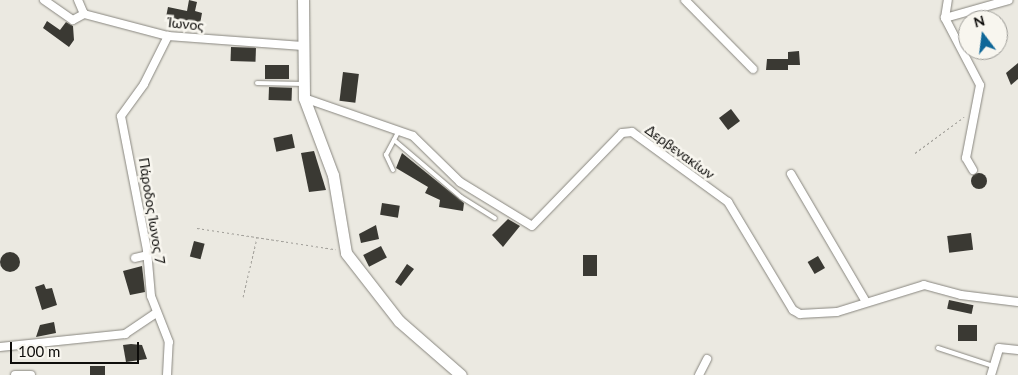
<!DOCTYPE html>
<meta charset="utf-8">
<style>
body{margin:0}
#map{position:relative;width:1018px;height:375px;overflow:hidden;background:#ebe9e1;font-family:Lato,sans-serif}
div>[style]{position:absolute}
[style*='--x']{left:calc(var(--x)*1px);top:calc(var(--y)*1px);width:calc(var(--w)*1px);rotate:calc(var(--a)*1deg)}
.building>*{inset:0;background:#3a3933;transform-origin:0 0}
.round{border-radius:50%}
.path>*{height:1px;margin-top:-0.5px;transform-origin:0;background:repeating-linear-gradient(90deg,#9f9d97 0 2.5px,transparent 0 5px)}
.roads{filter:drop-shadow(0 0 1px #88867f) drop-shadow(0 0 1px #88867f)}
.service>*{height:4px;margin:-2px;padding:0 2px;transform-origin:2px;border-radius:2px;background:#fff}
.minor>*{height:8px;margin:-4px;padding:0 4px;transform-origin:4px;border-radius:4px;background:#fff}
.secondary>*{height:11px;margin:-5.5px;padding:0 5.5px;transform-origin:5.5px;border-radius:5.5px;background:#fff}
span{translate:-50% -50%;white-space:nowrap;text-align:center;line-height:1.15;-webkit-text-stroke:5px #f8f6ef;paint-order:stroke}
.street-label{font-size:14px;color:#0e0d0b}
.north{position:absolute;left:958px;top:10px;width:50px;height:50px;box-sizing:border-box;background:#f8f6ef;border:1px solid #9a9994;border-radius:50%;rotate:345deg;font-size:14px;font-weight:700;line-height:20px;text-align:center;color:#0e0d0b}
.north::after{content:'';display:block;margin:auto;width:18px;height:22px;background:#0f6798;clip-path:polygon(50% 0,100% 100%,50% 72%,0 100%)}
.scale{position:absolute;left:10px;top:342px;width:129px;height:22px;box-sizing:border-box;border:2px solid #0e0d0b;border-top:0;padding-left:6px;font-size:15px;line-height:18px;white-space:nowrap;color:#0e0d0b;-webkit-text-stroke:4px #f8f6ef;paint-order:stroke}
</style>
<div id="map">
<div class="building">
<div style="clip-path:polygon(189px 0,197px 2px,195px 11px,202px 13px,200px 24px,166px 17px,168px 7px,187px 11px)"></div>
<div style="clip-path:polygon(47px 21px,60px 30px,66px 22px,73px 26px,74px 40px,69px 47px,43px 28px)"></div>
<div style="left:231px;top:47px;width:25px;height:14px;rotate:2deg"></div>
<div style="clip-path:polygon(799px 51px,800px 65px,788px 65px,788px 70px,766px 70px,767px 59px,788px 59px,788px 52px)"></div>
<div style="clip-path:polygon(1018px 63px,1018px 79px,1011px 85px,1006px 73px)"></div>
<div style="left:265px;top:65px;width:24px;height:14px"></div>
<div style="left:343px;top:72px;width:16px;height:29px;rotate:7deg"></div>
<div style="left:269px;top:87px;width:23px;height:13px;rotate:2deg"></div>
<div style="left:731px;top:109px;width:15px;height:15px;rotate:53deg"></div>
<div style="left:292px;top:134px;width:14px;height:19px;rotate:78deg"></div>
<div style="clip-path:polygon(314px 151px,326px 190px,309px 192px,301px 153px)"></div>
<div style="clip-path:polygon(402px 153px,464px 203px,463px 211px,439px 207px,440px 200px,425px 193px,428px 187px,396px 168px)"></div>
<div class="round" style="left:971px;top:173px;width:16px;height:16px"></div>
<div style="left:382px;top:203px;width:18px;height:12px;rotate:9deg"></div>
<div style="clip-path:polygon(508px 219px,520px 226px,503px 247px,492px 235px)"></div>
<div style="clip-path:polygon(376px 225px,379px 239px,361px 243px,359px 234px)"></div>
<div style="left:971px;top:233px;width:17px;height:24px;rotate:83deg"></div>
<div style="left:194px;top:241px;width:11px;height:16px;rotate:15deg"></div>
<div style="left:381px;top:246px;width:13px;height:20px;rotate:63deg"></div>
<div class="round" style="left:0;top:252px;width:20px;height:20px"></div>
<div style="left:583px;top:255px;width:14px;height:21px"></div>
<div style="left:818px;top:256px;width:14px;height:12px;rotate:60deg"></div>
<div style="clip-path:polygon(407px 264px,414px 269px,401px 286px,395px 282px)"></div>
<div style="clip-path:polygon(142px 266px,145px 292px,130px 295px,123px 271px)"></div>
<div style="clip-path:polygon(44px 284px,46px 289px,52px 288px,57px 305px,42px 310px,35px 287px)"></div>
<div style="left:949px;top:300px;width:25px;height:9px;rotate:12deg"></div>
<div style="clip-path:polygon(54px 322px,56px 333px,36px 337px,40px 325px)"></div>
<div style="left:958px;top:325px;width:19px;height:16px"></div>
<div style="clip-path:polygon(131px 344px,142px 345px,147px 359px,126px 362px,123px 345px)"></div>
<div style="left:90px;top:366px;width:15px;height:9px"></div>
</div>
<div class="path">
<div style="--x:915;--y:153;--w:61;--a:-36.3"></div>
<div style="--x:197;--y:228;--w:140;--a:8.7"></div>
<div style="--x:243;--y:297;--w:61;--a:-76.7"></div>
</div>
<div class="roads">
<div class="service">
<div style="--x:257;--y:83;--w:46;--a:1.2"></div>
<div style="--x:394;--y:140;--w:88;--a:40.4"></div>
<div style="--x:461;--y:197;--w:40;--a:32"></div>
<div style="--x:393;--y:170;--w:17;--a:-115"></div>
<div style="--x:386;--y:155;--w:27;--a:-62"></div>
<div style="--x:938;--y:348;--w:58;--a:18.1"></div>
</div>
<div class="minor">
<div style="--x:44;--y:0;--w:35;--a:35"></div>
<div style="--x:73;--y:20;--w:13;--a:-29"></div>
<div style="--x:78;--y:0;--w:15;--a:67"></div>
<div style="--x:84;--y:14;--w:87;--a:14.7"></div>
<div style="--x:168;--y:36;--w:135;--a:4.2"></div>
<div style="--x:685;--y:0;--w:97;--a:45.4"></div>
<div style="--x:945;--y:18;--w:18;--a:-81"></div>
<div style="--x:304;--y:98;--w:115;--a:19.2"></div>
<div style="--x:413;--y:136;--w:66;--a:44.4"></div>
<div style="--x:460;--y:182;--w:84;--a:31.4"></div>
<div style="--x:532;--y:226;--w:129;--a:-45.9"></div>
<div style="--x:622;--y:133;--w:10;--a:-6"></div>
<div style="--x:632;--y:132;--w:119;--a:36.1"></div>
<div style="--x:728;--y:202;--w:126;--a:59"></div>
<div style="--x:793;--y:310;--w:8;--a:30"></div>
<div style="--x:800;--y:314;--w:37;--a:-3"></div>
<div style="--x:837;--y:312;--w:91;--a:-17.2"></div>
<div style="--x:924;--y:285;--w:38;--a:15"></div>
<div style="--x:961;--y:295;--w:57;--a:7"></div>
<div style="--x:973;--y:170;--w:14;--a:-120"></div>
<div style="--x:966;--y:158;--w:74;--a:-79.1"></div>
<div style="--x:980;--y:85;--w:76;--a:-117.6"></div>
<div style="--x:945;--y:18;--w:66;--a:-15.7"></div>
<div style="--x:791;--y:174;--w:146;--a:59.6"></div>
<div style="--x:135;--y:258;--w:13;--a:-13"></div>
<div style="--x:0;--y:347;--w:126;--a:-5.9"></div>
<div style="--x:125;--y:334;--w:36;--a:-34"></div>
<div style="--x:15;--y:375;--w:16;--a:0"></div>
<div style="--x:167;--y:375;--w:33;--a:-87"></div>
<div style="--x:169;--y:342;--w:49;--a:-111.4"></div>
<div style="--x:151;--y:296;--w:46;--a:-95"></div>
<div style="--x:147;--y:250;--w:136;--a:-101"></div>
<div style="--x:121;--y:116;--w:39;--a:-54"></div>
<div style="--x:144;--y:84;--w:54;--a:-63.4"></div>
<div style="--x:699;--y:375;--w:18;--a:-63"></div>
<div style="--x:991;--y:375;--w:28;--a:-73"></div>
<div style="--x:999;--y:348;--w:19;--a:6"></div>
</div>
<div class="secondary">
<div style="--x:303;--y:0;--w:98;--a:89.4"></div>
<div style="--x:304;--y:98;--w:82;--a:69.4"></div>
<div style="--x:333;--y:175;--w:79;--a:80.5"></div>
<div style="--x:346;--y:253;--w:86;--a:52.1"></div>
<div style="--x:399;--y:321;--w:82;--a:41.1"></div>
</div>
</div>
<div class="street-label">
<span style="left:186px;top:24px;rotate:6deg">Ίωνος</span>
<span style="left:680px;top:152px;rotate:36deg">Δερβενακίων</span>
<span style="left:152px;top:211px;rotate:81deg">Πάροδος Ίωνος 7</span>
</div>
<div class="north">N</div>
<div class="scale">100 m</div>
</div>
